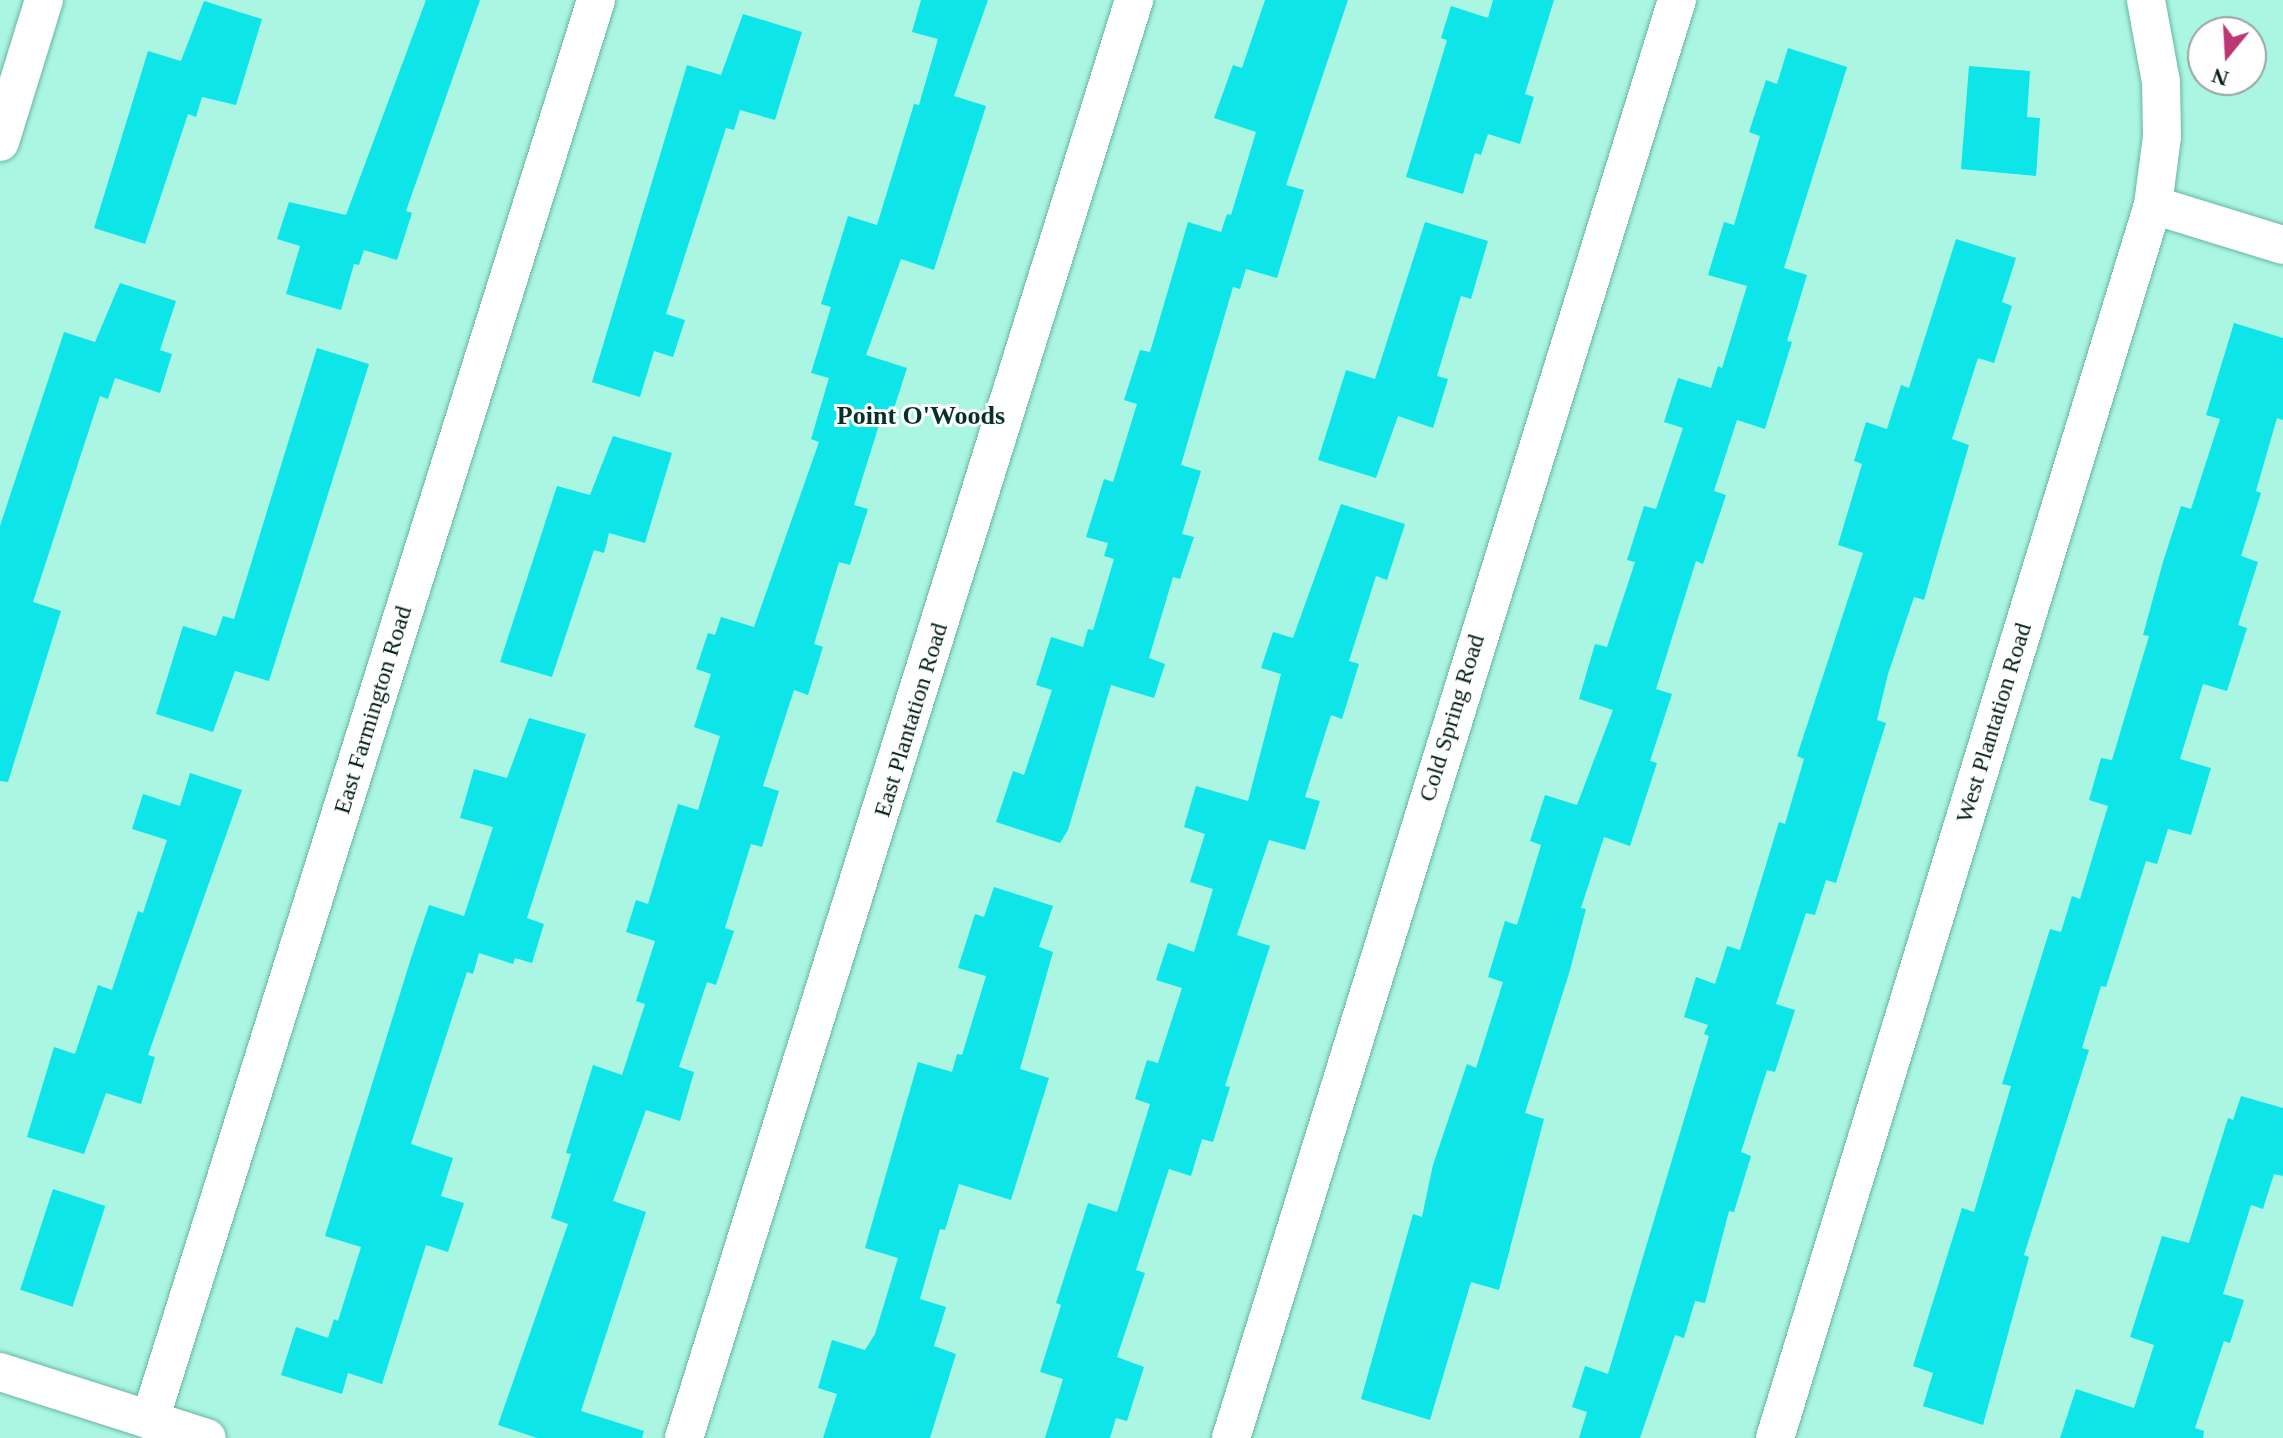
<!DOCTYPE html>
<style>
body{margin:0}
#map{position:relative;width:2283px;height:1438px;overflow:hidden;background:#aaf6e3;font-family:"Times New Roman",serif}
div>[style]{position:absolute}
[style*='--x']{left:calc(var(--x)*1px);top:calc(var(--y)*1px);width:calc(var(--w)*1px);rotate:calc(var(--a)*1deg)}
.building>*{inset:0;background:#0de5e8;transform-origin:0 0}
.roads{filter:drop-shadow(0 0 2px #6ab5a2) drop-shadow(0 0 2px #6ab5a2)}
.street>*{height:38px;margin:-19px;padding:0 19px;transform-origin:19px;border-radius:19px;background:#fff}
span{translate:-50% -50%;white-space:nowrap;text-align:center;line-height:1.15;-webkit-text-stroke:6px #fff;paint-order:stroke}
.street-label{font-size:24px;color:#001d16}
.neighbourhood-label{font-size:26px;color:#063129;font-weight:700}
.north{position:absolute;left:2187px;top:16px;width:80px;height:80px;box-sizing:border-box;background:#fff;border:2px solid #99a5a2;border-radius:50%;rotate:198deg;font-size:22px;font-weight:700;line-height:32px;text-align:center;color:#001d16}
.north::after{content:'';display:block;margin:auto;width:28px;height:36px;background:#be3775;clip-path:polygon(50% 0,100% 100%,50% 72%,0 100%)}
</style>
<div id="map">
<div class="building">
<div style="clip-path:polygon(426px 0,480px 0,406px 211px,412px 213px,397px 260px,364px 250px,359px 265px,354px 264px,341px 310px,286px 294px,300px 246px,277px 239px,289px 202px,346px 215px)"></div>
<div style="clip-path:polygon(921px 0,988px 0,954px 96px,986px 106px,934px 270px,901px 259px,866px 355px,907px 368px,889px 424px,880px 422px,854px 505px,868px 509px,850px 565px,839px 562px,814px 644px,823px 647px,808px 695px,794px 690px,763px 786px,779px 791px,762px 847px,751px 844px,725px 928px,734px 931px,716px 985px,707px 982px,679px 1067px,694px 1072px,680px 1121px,646px 1110px,613px 1201px,646px 1212px,581px 1411px,644px 1431px,642px 1438px,537px 1438px,498px 1425px,568px 1224px,551px 1218px,571px 1154px,566px 1153px,593px 1065px,622px 1075px,645px 1004px,636px 1001px,655px 941px,626px 932px,636px 900px,648px 904px,678px 804px,698px 810px,720px 736px,694px 727px,711px 674px,696px 669px,708px 633px,715px 635px,721px 617px,754px 627px,819px 442px,811px 439px,829px 378px,811px 373px,831px 307px,821px 304px,848px 216px,877px 225px,914px 104px,919px 105px,938px 39px,912px 32px)"></div>
<div style="clip-path:polygon(1265px 0,1348px 0,1286px 185px,1304px 190px,1277px 278px,1246px 269px,1240px 289px,1233px 287px,1181px 465px,1201px 471px,1182px 534px,1194px 537px,1180px 579px,1173px 577px,1149px 658px,1165px 664px,1154px 698px,1111px 685px,1068px 830px,1060px 843px,996px 822px,1013px 771px,1024px 775px,1052px 690px,1036px 685px,1051px 637px,1083px 647px,1088px 629px,1093px 630px,1114px 559px,1104px 556px,1108px 543px,1086px 537px,1104px 479px,1113px 482px,1137px 404px,1124px 400px,1140px 350px,1150px 352px,1188px 222px,1221px 232px,1227px 214px,1231px 215px,1256px 132px,1214px 118px,1233px 65px,1242px 68px)"></div>
<div style="clip-path:polygon(1493px 0,1554px 0,1525px 94px,1534px 97px,1520px 144px,1488px 134px,1481px 155px,1475px 153px,1463px 194px,1406px 177px,1447px 40px,1441px 38px,1451px 6px,1488px 18px)"></div>
<div style="clip-path:polygon(204px 1px,262px 19px,236px 105px,202px 97px,196px 117px,188px 114px,145px 244px,94px 228px,148px 51px,181px 61px)"></div>
<div style="clip-path:polygon(743px 14px,802px 32px,775px 120px,740px 110px,734px 130px,726px 128px,666px 314px,685px 320px,673px 357px,654px 351px,640px 397px,592px 382px,687px 65px,721px 75px)"></div>
<div style="clip-path:polygon(1788px 48px,1847px 67px,1784px 268px,1807px 275px,1787px 341px,1792px 342px,1765px 429px,1737px 420px,1714px 491px,1726px 495px,1703px 564px,1696px 561px,1656px 689px,1672px 694px,1650px 761px,1657px 763px,1630px 846px,1604px 837px,1581px 908px,1586px 909px,1570px 970px,1525px 1113px,1544px 1119px,1499px 1290px,1471px 1282px,1430px 1420px,1361px 1399px,1413px 1214px,1422px 1217px,1433px 1165px,1467px 1064px,1476px 1068px,1503px 982px,1488px 977px,1505px 921px,1517px 925px,1541px 845px,1530px 841px,1545px 795px,1577px 805px,1613px 710px,1579px 699px,1595px 644px,1607px 647px,1635px 562px,1627px 560px,1644px 506px,1656px 509px,1683px 428px,1664px 422px,1678px 378px,1711px 388px,1718px 366px,1722px 368px,1747px 286px,1708px 275px,1724px 222px,1734px 225px,1760px 136px,1749px 132px,1766px 80px,1777px 84px)"></div>
<div style="clip-path:polygon(1969px 66px,2030px 71px,2027px 117px,2040px 118px,2036px 176px,1961px 169px)"></div>
<div style="clip-path:polygon(1425px 222px,1488px 241px,1471px 299px,1461px 296px,1437px 376px,1448px 379px,1433px 428px,1398px 416px,1376px 478px,1318px 460px,1346px 370px,1375px 379px)"></div>
<div style="clip-path:polygon(1956px 239px,2016px 258px,2002px 302px,2012px 306px,1994px 363px,1978px 358px,1952px 439px,1969px 445px,1924px 600px,1914px 597px,1888px 674px,1877px 720px,1886px 723px,1836px 883px,1826px 880px,1815px 915px,1806px 913px,1776px 1004px,1795px 1010px,1775px 1072px,1767px 1070px,1741px 1152px,1751px 1156px,1734px 1212px,1729px 1211px,1705px 1303px,1695px 1301px,1684px 1338px,1675px 1335px,1640px 1438px,1579px 1438px,1587px 1412px,1572px 1407px,1585px 1366px,1608px 1374px,1709px 1036px,1704px 1034px,1708px 1025px,1684px 1017px,1696px 977px,1715px 984px,1727px 946px,1740px 950px,1779px 822px,1785px 824px,1804px 759px,1797px 756px,1863px 553px,1838px 545px,1862px 464px,1854px 461px,1866px 422px,1887px 429px,1901px 385px,1909px 388px)"></div>
<div style="clip-path:polygon(120px 283px,176px 301px,160px 350px,172px 354px,160px 393px,115px 378px,108px 399px,100px 396px,33px 602px,61px 611px,8px 782px,0 781px,0 526px,64px 332px,95px 342px)"></div>
<div style="clip-path:polygon(2234px 323px,2283px 338px,2283px 420px,2277px 418px,2256px 491px,2261px 493px,2241px 556px,2258px 562px,2238px 625px,2247px 628px,2227px 691px,2203px 684px,2180px 759px,2211px 768px,2191px 835px,2168px 829px,2157px 864px,2146px 861px,2106px 987px,2101px 986px,2082px 1048px,2089px 1050px,2024px 1255px,2029px 1257px,1983px 1425px,1923px 1406px,1933px 1373px,1913px 1366px,1962px 1208px,1974px 1212px,2011px 1086px,2002px 1084px,2050px 929px,2061px 932px,2072px 896px,2080px 899px,2108px 806px,2089px 800px,2101px 758px,2112px 760px,2149px 636px,2143px 635px,2163px 562px,2181px 506px,2191px 509px,2220px 419px,2206px 415px)"></div>
<div style="clip-path:polygon(317px 348px,369px 364px,269px 681px,235px 671px,213px 732px,156px 714px,183px 626px,216px 636px,223px 616px,234px 619px)"></div>
<div style="clip-path:polygon(613px 436px,672px 453px,645px 543px,609px 533px,604px 553px,594px 550px,552px 677px,500px 662px,557px 486px,590px 495px)"></div>
<div style="clip-path:polygon(1341px 504px,1405px 524px,1387px 580px,1376px 576px,1349px 661px,1359px 664px,1342px 719px,1331px 715px,1305px 797px,1320px 801px,1305px 850px,1269px 840px,1237px 935px,1270px 946px,1225px 1086px,1230px 1087px,1213px 1142px,1202px 1139px,1191px 1176px,1169px 1169px,1136px 1270px,1145px 1273px,1117px 1357px,1144px 1367px,1127px 1421px,1116px 1418px,1110px 1438px,1045px 1438px,1063px 1379px,1040px 1372px,1061px 1305px,1056px 1303px,1088px 1203px,1117px 1212px,1150px 1104px,1135px 1099px,1147px 1060px,1158px 1063px,1182px 988px,1156px 980px,1168px 943px,1194px 952px,1213px 889px,1190px 882px,1205px 834px,1184px 827px,1196px 786px,1248px 801px,1281px 674px,1261px 668px,1273px 632px,1293px 638px)"></div>
<div style="clip-path:polygon(529px 718px,586px 734px,527px 918px,544px 924px,532px 963px,515px 958px,513px 964px,479px 953px,473px 974px,467px 972px,411px 1144px,453px 1158px,441px 1196px,464px 1203px,448px 1252px,426px 1245px,382px 1384px,348px 1373px,342px 1394px,281px 1375px,296px 1327px,328px 1338px,334px 1319px,338px 1321px,361px 1247px,325px 1236px,412px 955px,429px 905px,464px 916px,493px 827px,460px 818px,474px 769px,507px 778px)"></div>
<div style="clip-path:polygon(190px 773px,242px 790px,148px 1055px,155px 1057px,141px 1104px,106px 1093px,84px 1154px,27px 1137px,54px 1047px,75px 1054px,98px 985px,112px 990px,138px 911px,143px 913px,167px 840px,132px 829px,143px 794px,180px 806px)"></div>
<div style="clip-path:polygon(994px 887px,1053px 906px,1039px 947px,1053px 952px,1020px 1069px,1049px 1078px,1011px 1200px,959px 1184px,945px 1230px,940px 1229px,920px 1299px,946px 1307px,934px 1346px,956px 1354px,930px 1438px,823px 1438px,837px 1394px,818px 1388px,832px 1340px,865px 1350px,875px 1334px,898px 1258px,865px 1248px,918px 1062px,952px 1072px,957px 1054px,962px 1055px,986px 976px,958px 968px,975px 914px,984px 917px)"></div>
<div style="clip-path:polygon(2241px 1096px,2283px 1108px,2283px 1176px,2274px 1174px,2263px 1209px,2251px 1205px,2223px 1294px,2244px 1300px,2230px 1343px,2224px 1341px,2195px 1428px,2204px 1431px,2203px 1438px,2060px 1438px,2076px 1389px,2134px 1408px,2154px 1345px,2130px 1337px,2162px 1236px,2189px 1243px,2228px 1118px,2233px 1120px)"></div>
<div style="left:53px;top:1189px;width:55px;height:106px;rotate:18deg"></div>
</div>
<div class="roads">
<div class="street">
<div style="--x:0;--y:142;--w:149;--a:-72.8"></div>
<div style="--x:2153;--y:205;--w:136;--a:17.1"></div>
<div style="--x:0;--y:1372;--w:217;--a:17.7"></div>
<div style="--x:150;--y:1420;--w:1488;--a:-72.56"></div>
<div style="--x:684;--y:1438;--w:1507;--a:-72.62"></div>
<div style="--x:1231;--y:1438;--w:1506;--a:-72.77"></div>
<div style="--x:1775;--y:1438;--w:1290;--a:-72.96"></div>
<div style="--x:2153;--y:205;--w:69;--a:-82.5"></div>
<div style="--x:2162;--y:137;--w:55;--a:-91"></div>
<div style="--x:2161;--y:82;--w:83;--a:-100.4"></div>
</div>
</div>
<div class="street-label">
<span style="left:373px;top:710px;rotate:-73deg">East Farmington Road</span>
<span style="left:1452px;top:718px;rotate:-73deg">Cold Spring Road</span>
<span style="left:911px;top:720px;rotate:-73deg">East Plantation Road</span>
<span style="left:1994px;top:723px;rotate:-73deg">West Plantation Road</span>
</div>
<div class="neighbourhood-label">
<span style="left:921px;top:416px">Point O'Woods</span>
</div>
<div class="north">N</div>
</div>
